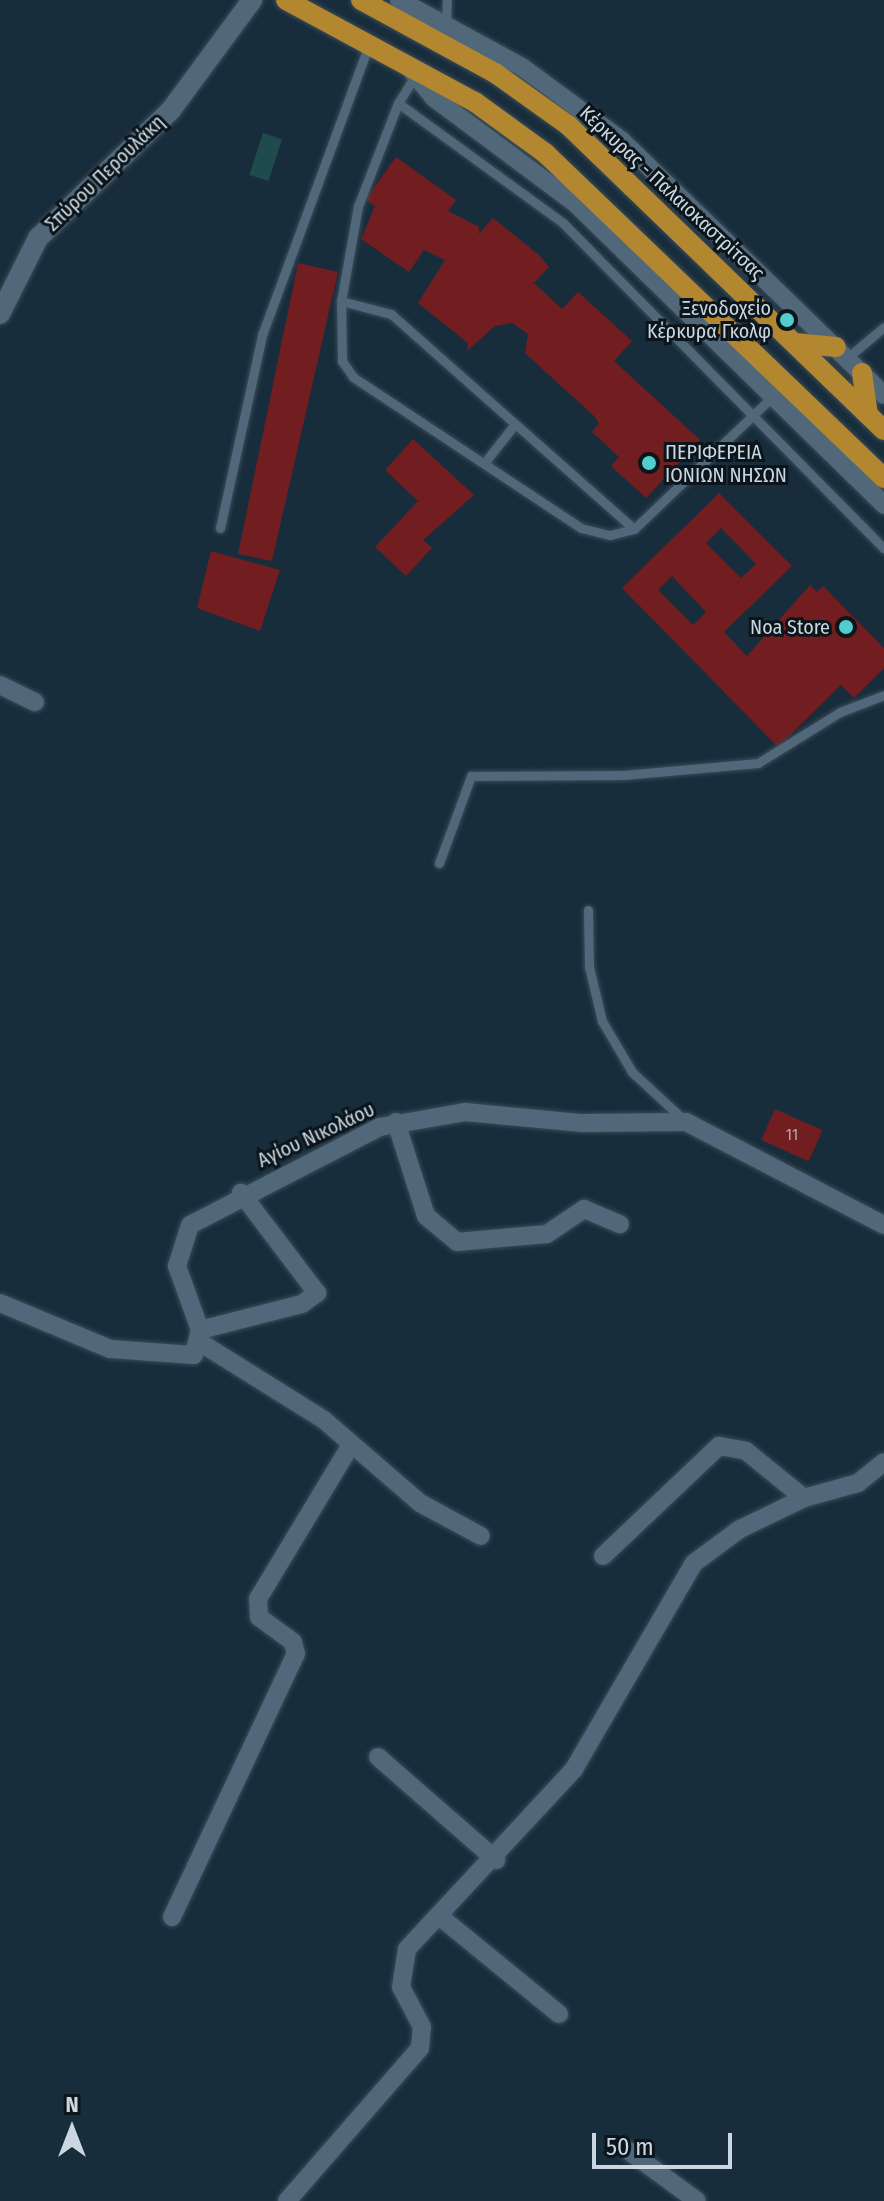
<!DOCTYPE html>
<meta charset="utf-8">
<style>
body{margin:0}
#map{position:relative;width:884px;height:2201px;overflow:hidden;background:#182d3c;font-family:"Fira Sans Condensed",sans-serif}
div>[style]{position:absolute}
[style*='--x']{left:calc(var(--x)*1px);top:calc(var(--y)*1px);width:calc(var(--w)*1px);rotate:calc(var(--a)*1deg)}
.water>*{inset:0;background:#204b4c;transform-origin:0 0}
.building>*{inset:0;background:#721d20;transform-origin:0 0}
.roads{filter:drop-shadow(0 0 2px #3a4b58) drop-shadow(0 0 2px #3a4b58)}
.service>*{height:9px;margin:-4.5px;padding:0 4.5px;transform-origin:4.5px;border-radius:4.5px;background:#506879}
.minor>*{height:18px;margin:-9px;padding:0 9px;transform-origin:9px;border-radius:9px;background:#506879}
.tertiary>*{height:20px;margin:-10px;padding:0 10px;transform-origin:10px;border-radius:10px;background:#506879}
.primary>*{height:20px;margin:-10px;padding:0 10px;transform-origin:10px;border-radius:10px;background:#b38630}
.dots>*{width:22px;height:22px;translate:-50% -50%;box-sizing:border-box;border:4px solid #0b151b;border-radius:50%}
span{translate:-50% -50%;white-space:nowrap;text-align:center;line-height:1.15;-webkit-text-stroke:6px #0b151b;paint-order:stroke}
.number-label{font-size:16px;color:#b4a8b0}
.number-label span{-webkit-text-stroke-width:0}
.street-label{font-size:20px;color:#cad7e0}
.poi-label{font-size:20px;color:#cad7e0}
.right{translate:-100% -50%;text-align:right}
.left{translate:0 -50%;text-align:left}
.north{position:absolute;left:32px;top:2089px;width:80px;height:80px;-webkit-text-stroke:6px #0b151b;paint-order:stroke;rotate:0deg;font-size:22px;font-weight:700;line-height:32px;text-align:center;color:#cad7e0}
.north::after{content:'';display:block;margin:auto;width:28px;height:36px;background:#cad7e0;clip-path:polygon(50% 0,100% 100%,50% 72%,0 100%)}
.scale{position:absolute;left:592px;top:2133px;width:140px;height:36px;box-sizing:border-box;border:4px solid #cad7e0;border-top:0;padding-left:10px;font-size:24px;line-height:28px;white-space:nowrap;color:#cad7e0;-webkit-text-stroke:6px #0b151b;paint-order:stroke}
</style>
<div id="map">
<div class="water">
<div style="left:263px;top:133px;width:20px;height:44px;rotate:18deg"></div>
</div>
<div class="building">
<div style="clip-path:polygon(396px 157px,456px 200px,448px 211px,479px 227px,479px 234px,493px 218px,539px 255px,549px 267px,534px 283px,562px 309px,578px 292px,632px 341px,614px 361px,700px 440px,646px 498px,611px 466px,619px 457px,592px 432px,599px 423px,594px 416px,525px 353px,528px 334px,512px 323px,495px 326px,467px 351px,468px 343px,418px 303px,445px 260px,424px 250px,409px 272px,361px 239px,375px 206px,365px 200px)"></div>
<div style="clip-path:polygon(298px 263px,338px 272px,272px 561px,238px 554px)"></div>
<div style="clip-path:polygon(413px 439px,474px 495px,423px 540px,432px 548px,406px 576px,375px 547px,418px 501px,385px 470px)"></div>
<div style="clip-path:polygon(evenodd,719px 493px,792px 566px,724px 632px,747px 656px,810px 585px,817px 592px,823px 586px,884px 648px,884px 668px,854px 698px,841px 685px,778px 747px,622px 588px,719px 493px,721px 528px,756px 564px,741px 578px,706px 543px,721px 528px,719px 493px,672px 576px,706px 612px,693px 625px,658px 590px,672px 576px)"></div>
<div style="clip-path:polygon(211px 551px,280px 570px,260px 631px,197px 608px)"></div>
<div style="left:775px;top:1109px;width:52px;height:34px;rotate:24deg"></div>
</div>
<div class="roads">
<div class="service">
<div style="--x:446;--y:24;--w:24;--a:-88"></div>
<div style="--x:415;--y:76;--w:32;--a:122"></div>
<div style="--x:398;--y:103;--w:204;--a:36"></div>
<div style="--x:563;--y:223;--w:457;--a:45.4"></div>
<div style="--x:398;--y:103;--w:110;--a:111.2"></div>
<div style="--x:358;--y:206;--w:97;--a:100.1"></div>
<div style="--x:341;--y:301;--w:52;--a:14.6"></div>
<div style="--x:391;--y:314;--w:324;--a:41.5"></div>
<div style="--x:634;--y:529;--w:192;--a:-43.7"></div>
<div style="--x:341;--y:301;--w:60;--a:89"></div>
<div style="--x:342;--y:361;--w:19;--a:55"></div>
<div style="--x:353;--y:377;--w:273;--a:33.5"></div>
<div style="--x:581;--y:528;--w:30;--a:14"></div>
<div style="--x:610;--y:535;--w:25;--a:-14"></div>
<div style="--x:847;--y:358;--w:48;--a:-40"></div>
<div style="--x:485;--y:462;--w:48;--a:-51.7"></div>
<div style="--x:220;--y:528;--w:198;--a:-77.7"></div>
<div style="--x:262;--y:335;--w:310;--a:-69.8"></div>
<div style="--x:439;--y:863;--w:93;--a:-69.8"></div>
<div style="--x:471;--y:776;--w:152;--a:-0.4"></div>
<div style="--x:623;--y:775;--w:136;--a:-5.1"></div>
<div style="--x:758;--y:763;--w:97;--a:-31.9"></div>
<div style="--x:840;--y:712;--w:47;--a:-21.1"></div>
<div style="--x:588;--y:910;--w:57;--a:89"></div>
<div style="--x:589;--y:967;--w:56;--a:76.5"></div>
<div style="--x:602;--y:1021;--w:59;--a:59.5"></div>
<div style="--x:632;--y:1072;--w:69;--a:42.7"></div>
</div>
<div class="minor">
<div style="--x:399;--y:0;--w:140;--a:28.6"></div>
<div style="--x:522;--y:67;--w:123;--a:36.4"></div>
<div style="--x:621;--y:140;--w:366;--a:44.1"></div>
<div style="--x:408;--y:66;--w:41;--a:50.9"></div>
<div style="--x:434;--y:98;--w:177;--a:36.7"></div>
<div style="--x:576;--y:204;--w:431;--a:44.3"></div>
<div style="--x:0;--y:685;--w:39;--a:26"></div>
<div style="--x:396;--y:1122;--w:99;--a:72.3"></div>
<div style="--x:426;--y:1216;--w:40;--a:40"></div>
<div style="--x:457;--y:1242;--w:90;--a:-5.1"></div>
<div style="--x:547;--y:1234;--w:45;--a:-34"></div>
<div style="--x:584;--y:1209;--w:39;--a:23"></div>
<div style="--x:0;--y:1303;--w:119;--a:22.7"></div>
<div style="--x:110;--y:1349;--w:84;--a:4.1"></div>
<div style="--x:194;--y:1355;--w:26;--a:-77"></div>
<div style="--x:200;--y:1330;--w:68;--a:-109.8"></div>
<div style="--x:177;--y:1266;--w:43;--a:-72.4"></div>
<div style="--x:190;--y:1225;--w:214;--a:-27.3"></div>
<div style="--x:380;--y:1127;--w:86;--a:-10"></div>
<div style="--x:465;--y:1112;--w:118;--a:5.4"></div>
<div style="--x:582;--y:1123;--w:104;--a:-0.6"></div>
<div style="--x:686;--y:1122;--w:223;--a:27.5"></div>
<div style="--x:200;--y:1330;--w:105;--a:-14.3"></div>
<div style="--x:302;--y:1304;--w:19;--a:-36"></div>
<div style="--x:317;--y:1293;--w:126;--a:-127.2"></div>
<div style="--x:201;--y:1343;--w:145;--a:32"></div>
<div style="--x:324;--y:1420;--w:127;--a:40.8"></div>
<div style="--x:420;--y:1503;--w:69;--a:28.4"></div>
<div style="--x:603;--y:1556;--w:160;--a:-43.5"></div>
<div style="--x:719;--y:1446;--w:27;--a:10"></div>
<div style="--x:746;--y:1451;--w:75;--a:39"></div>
<div style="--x:804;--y:1498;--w:56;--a:-15.5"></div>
<div style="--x:858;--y:1483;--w:33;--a:-39"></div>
<div style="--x:378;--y:1757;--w:157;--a:41.1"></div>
<div style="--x:439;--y:1916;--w:155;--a:39.2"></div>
<div style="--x:172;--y:1917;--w:291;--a:-64.8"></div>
<div style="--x:296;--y:1654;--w:12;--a:-104"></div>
<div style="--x:293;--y:1642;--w:42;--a:-143.7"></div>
<div style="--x:259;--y:1617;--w:18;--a:-93"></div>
<div style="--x:258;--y:1599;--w:180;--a:-58.9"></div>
<div style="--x:629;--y:2151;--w:84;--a:36.3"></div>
<div style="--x:287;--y:2201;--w:203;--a:-49"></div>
<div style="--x:420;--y:2048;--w:21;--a:-85"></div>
<div style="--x:422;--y:2027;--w:45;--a:-117.7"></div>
<div style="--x:401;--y:1987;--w:38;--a:-81"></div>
<div style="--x:407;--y:1949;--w:246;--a:-47.1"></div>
<div style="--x:574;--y:1769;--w:238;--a:-59.8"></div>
<div style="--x:694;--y:1563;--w:57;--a:-36.5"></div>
<div style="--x:740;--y:1529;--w:71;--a:-25.8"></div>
</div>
<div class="tertiary">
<div style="--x:0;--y:314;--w:85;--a:-63.4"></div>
<div style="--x:38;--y:238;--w:185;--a:-43.9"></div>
<div style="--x:171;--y:110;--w:137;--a:-53.6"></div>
</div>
<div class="primary">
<div style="--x:286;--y:0;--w:215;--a:28.4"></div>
<div style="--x:475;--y:102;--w:87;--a:36.1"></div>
<div style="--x:545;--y:153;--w:470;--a:43.8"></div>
<div style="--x:361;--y:0;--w:153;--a:28.6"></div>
<div style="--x:495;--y:73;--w:90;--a:35.5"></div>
<div style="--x:568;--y:125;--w:439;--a:44"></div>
<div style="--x:795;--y:343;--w:41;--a:5.6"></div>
<div style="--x:862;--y:373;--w:42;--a:81.9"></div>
</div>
</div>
<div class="dots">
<div style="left:787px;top:320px;background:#52cdcd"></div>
<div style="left:649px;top:463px;background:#52cdcd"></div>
<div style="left:846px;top:627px;background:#52cdcd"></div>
</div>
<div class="number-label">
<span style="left:792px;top:1135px">11</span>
</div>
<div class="street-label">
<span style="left:105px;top:173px;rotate:-44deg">Σπύρου Περουλάκη</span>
<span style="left:672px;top:193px;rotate:43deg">Κέρκυρας - Παλαιοκαστρίτσας</span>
<span style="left:316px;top:1135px;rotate:-25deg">Αγίου Νικολάου</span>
</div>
<div class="poi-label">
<span class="right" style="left:771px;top:320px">Ξενοδοχείο<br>Κέρκυρα Γκολφ</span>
<span class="left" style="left:665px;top:464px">ΠΕΡΙΦΕΡΕΙΑ<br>ΙΟΝΙΩΝ ΝΗΣΩΝ</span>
<span class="right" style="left:830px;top:627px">Noa Store</span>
</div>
<div class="north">N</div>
<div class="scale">50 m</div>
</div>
